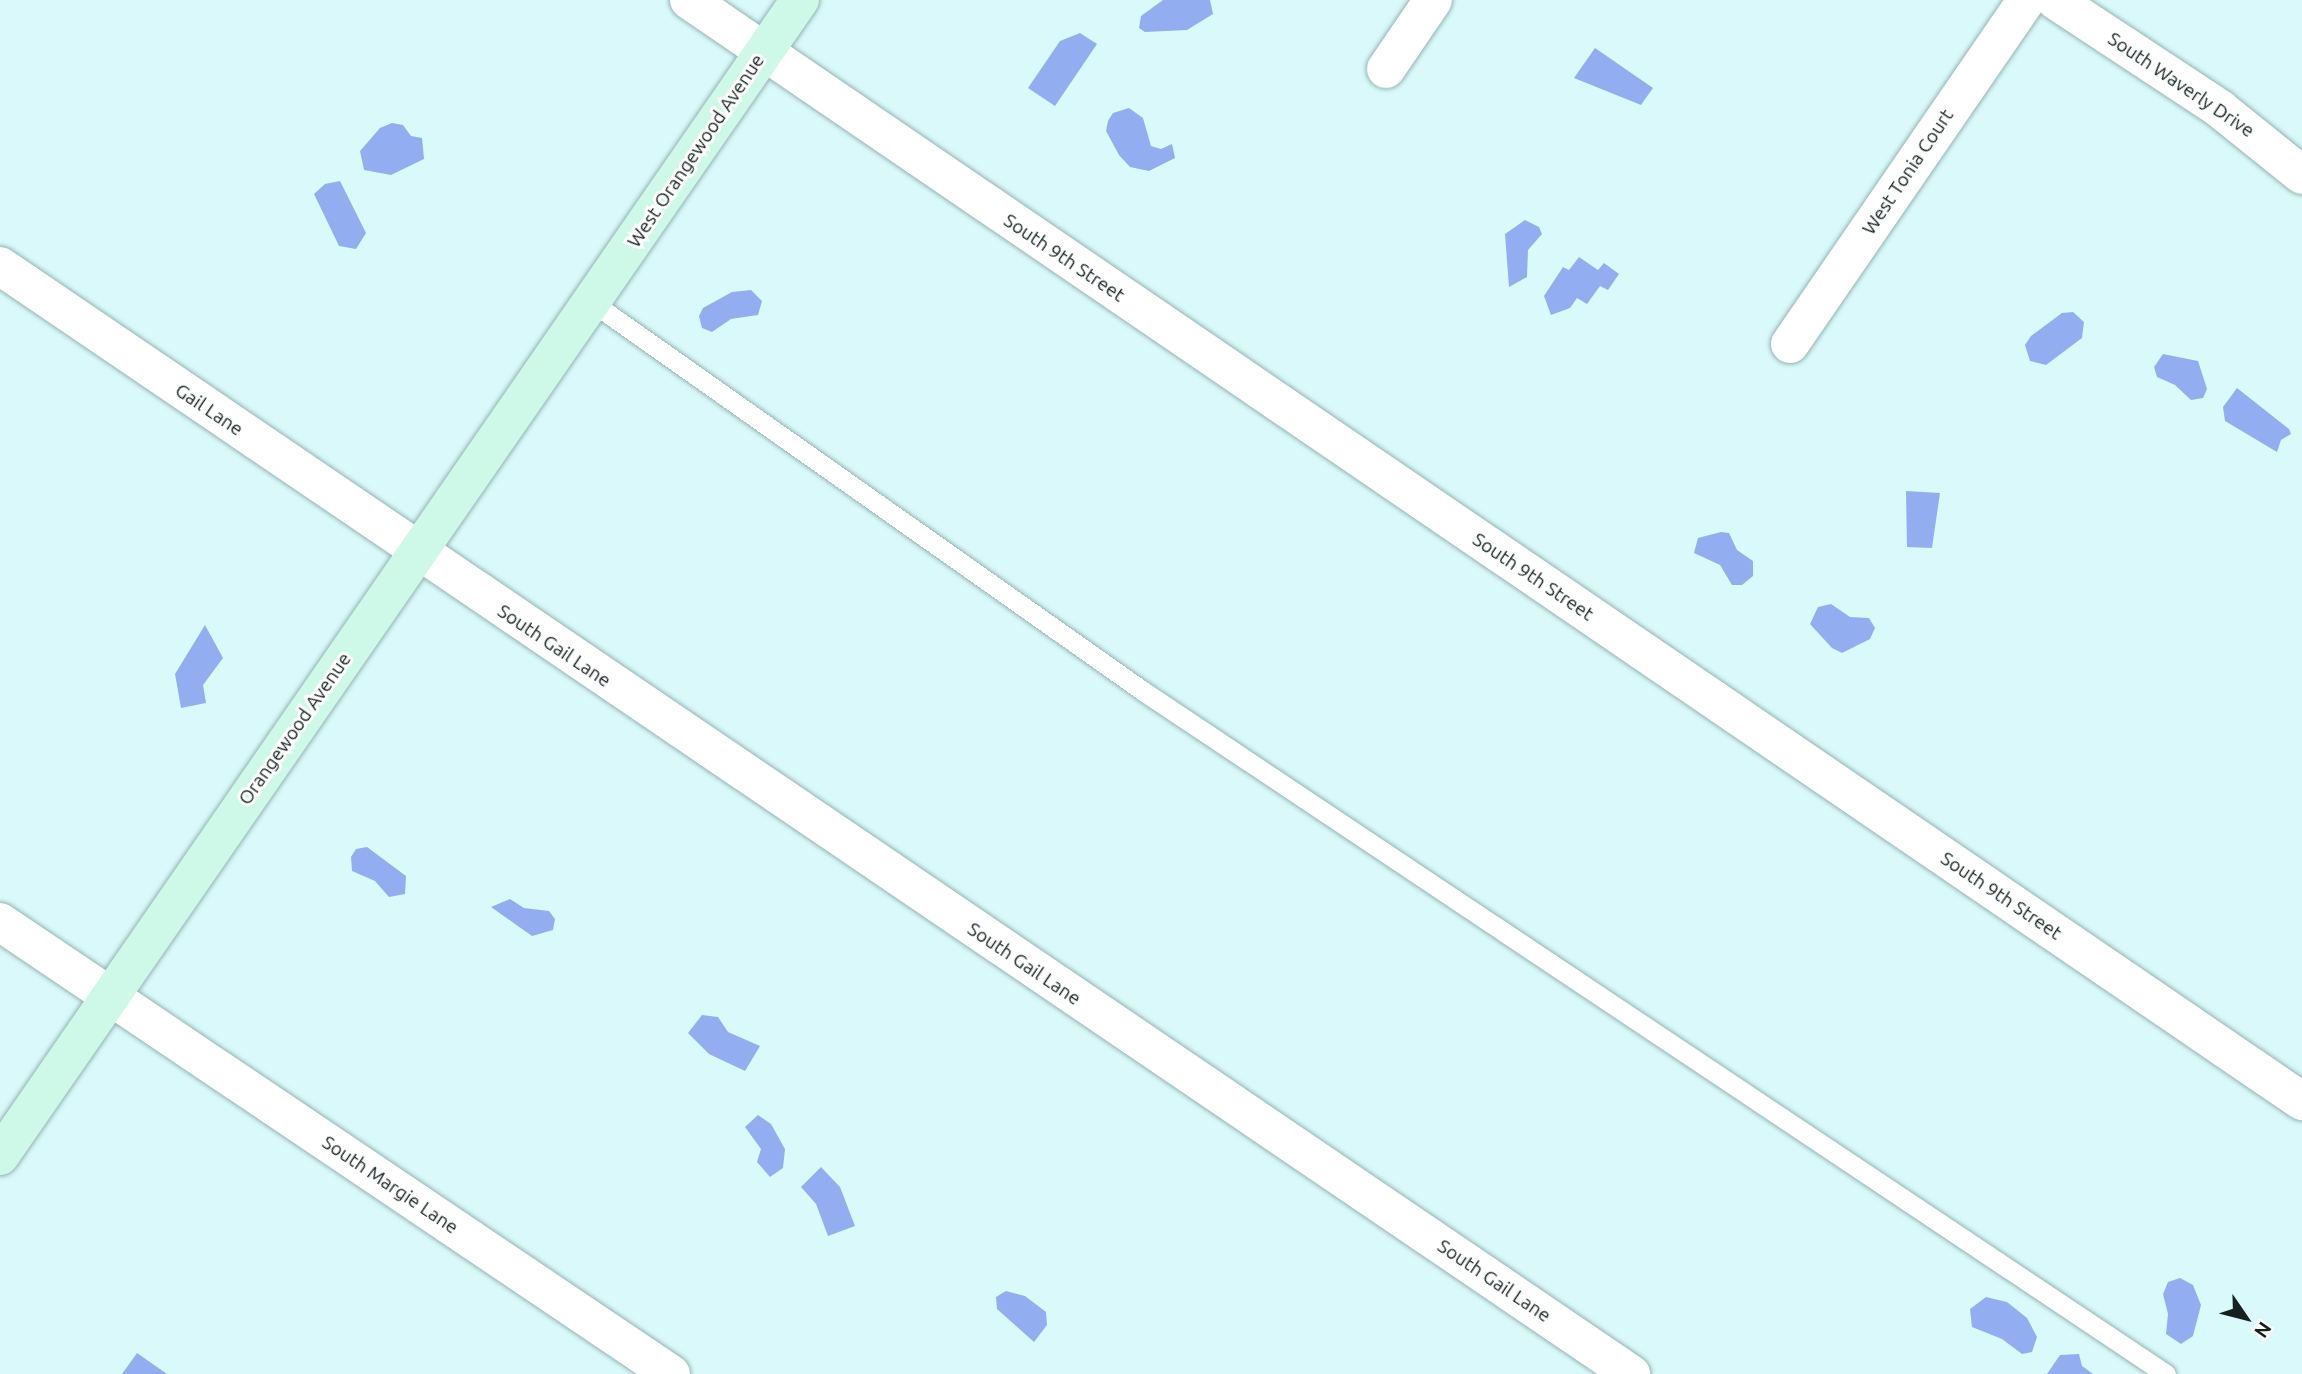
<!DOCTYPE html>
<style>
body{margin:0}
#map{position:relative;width:2302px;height:1374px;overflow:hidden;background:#daf9fa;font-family:Ubuntu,sans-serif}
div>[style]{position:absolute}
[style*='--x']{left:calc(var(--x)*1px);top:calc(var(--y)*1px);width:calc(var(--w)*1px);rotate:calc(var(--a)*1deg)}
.water>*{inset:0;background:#92aef0}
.roads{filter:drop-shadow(0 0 2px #95b3b4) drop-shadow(0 0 2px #95b3b4)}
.service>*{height:19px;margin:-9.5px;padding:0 9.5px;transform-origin:9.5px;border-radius:9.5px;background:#fff}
.minor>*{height:38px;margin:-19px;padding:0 19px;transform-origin:19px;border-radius:19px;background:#fff}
.tertiary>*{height:38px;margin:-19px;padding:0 19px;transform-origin:19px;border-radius:19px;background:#fff}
.secondary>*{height:38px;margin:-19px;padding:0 19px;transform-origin:19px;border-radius:19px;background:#cef8e8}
span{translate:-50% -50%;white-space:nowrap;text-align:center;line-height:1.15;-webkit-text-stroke:6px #fff;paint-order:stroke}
.street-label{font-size:19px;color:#152121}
.north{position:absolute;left:2211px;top:1283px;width:70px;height:70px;-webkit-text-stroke:5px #fff;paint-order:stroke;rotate:125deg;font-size:19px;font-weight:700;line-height:28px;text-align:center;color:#152121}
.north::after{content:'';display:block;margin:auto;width:24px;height:32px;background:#152121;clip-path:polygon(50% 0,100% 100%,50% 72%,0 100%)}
</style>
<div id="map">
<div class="water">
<div style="clip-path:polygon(1163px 0,1210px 0,1213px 14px,1187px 30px,1145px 32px,1139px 28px,1141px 16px)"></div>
<div style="clip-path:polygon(1080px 33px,1097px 44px,1055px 106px,1028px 88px,1060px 41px)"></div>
<div style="clip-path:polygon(1595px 48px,1653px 88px,1641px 105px,1574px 78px)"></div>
<div style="clip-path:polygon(1129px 108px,1143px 118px,1151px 146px,1161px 149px,1172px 144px,1175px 158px,1149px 171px,1130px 167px,1119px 155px,1106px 131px,1108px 121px,1113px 113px)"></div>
<div style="clip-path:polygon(392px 123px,403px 125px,411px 136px,422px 138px,424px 159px,391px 175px,364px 170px,360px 151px,380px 128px)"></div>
<div style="clip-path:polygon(340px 181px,366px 233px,356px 249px,339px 246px,314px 194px,325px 184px)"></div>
<div style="clip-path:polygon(1525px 220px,1539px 227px,1542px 234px,1528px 250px,1527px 277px,1509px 287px,1505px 234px)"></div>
<div style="clip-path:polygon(1579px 257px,1598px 270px,1604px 263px,1619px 274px,1608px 290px,1600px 286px,1587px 304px,1577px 298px,1570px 308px,1551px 315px,1544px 296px,1563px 267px,1569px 270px)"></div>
<div style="clip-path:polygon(751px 290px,762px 301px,758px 315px,731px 319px,712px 332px,702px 328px,699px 316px,703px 308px,732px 292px)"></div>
<div style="clip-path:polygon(2073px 312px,2084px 322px,2082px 338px,2046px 365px,2030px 361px,2025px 345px,2031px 336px,2062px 313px)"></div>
<div style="clip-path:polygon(2163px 354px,2198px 361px,2207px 389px,2203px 398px,2191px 400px,2175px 385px,2157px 377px,2154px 367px)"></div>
<div style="clip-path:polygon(2237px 388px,2289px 429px,2291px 434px,2281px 440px,2277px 452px,2225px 421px,2223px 407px)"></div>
<div style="clip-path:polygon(1906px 491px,1940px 493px,1932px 548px,1907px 547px)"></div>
<div style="clip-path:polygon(1721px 532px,1729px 533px,1737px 550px,1753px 561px,1753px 576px,1742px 585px,1732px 585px,1720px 565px,1694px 553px,1698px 538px)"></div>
<div style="clip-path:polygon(1831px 604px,1850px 617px,1869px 618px,1875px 628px,1870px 639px,1842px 653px,1832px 648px,1810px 624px,1818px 607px)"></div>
<div style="clip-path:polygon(205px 625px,223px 658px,203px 685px,206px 703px,181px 708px,175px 674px)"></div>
<div style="clip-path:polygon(367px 847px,406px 876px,405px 894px,389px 897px,375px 881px,352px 871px,351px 857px,356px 849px)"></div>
<div style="clip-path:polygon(510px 899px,524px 908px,549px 911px,555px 919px,553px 930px,532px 936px,491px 907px)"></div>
<div style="clip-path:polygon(702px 1015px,718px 1017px,728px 1032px,760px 1046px,745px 1071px,709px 1054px,688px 1033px)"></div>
<div style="clip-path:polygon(758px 1115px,771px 1124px,785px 1149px,783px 1168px,770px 1177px,757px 1162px,761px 1149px,745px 1127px)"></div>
<div style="clip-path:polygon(821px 1167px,840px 1187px,855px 1226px,828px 1236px,816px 1204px,801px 1187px)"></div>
<div style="clip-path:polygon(2180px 1278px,2193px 1285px,2201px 1305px,2193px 1336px,2181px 1344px,2166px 1334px,2168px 1314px,2163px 1294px,2168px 1282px)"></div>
<div style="clip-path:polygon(1006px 1291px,1025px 1296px,1046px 1312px,1047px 1325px,1034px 1342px,997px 1309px,996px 1297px)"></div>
<div style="clip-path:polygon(1986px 1297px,2007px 1302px,2027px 1318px,2037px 1337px,2032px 1352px,2022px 1354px,2002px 1339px,1972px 1327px,1970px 1309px)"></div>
<div style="clip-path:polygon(137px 1353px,167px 1374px,122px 1374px)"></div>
<div style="clip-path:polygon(2079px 1354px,2082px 1366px,2093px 1374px,2047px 1374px,2060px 1355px)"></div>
</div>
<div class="roads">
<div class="service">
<div style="--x:593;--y:303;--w:673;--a:35.2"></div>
<div style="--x:1143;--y:691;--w:1230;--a:33.73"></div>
</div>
<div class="minor">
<div style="--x:2055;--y:0;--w:198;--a:33.4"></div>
<div style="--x:2220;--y:109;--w:105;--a:38.8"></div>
<div style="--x:1386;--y:69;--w:83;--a:-55.7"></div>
<div style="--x:0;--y:266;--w:1972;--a:34.19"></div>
<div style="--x:1790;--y:344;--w:417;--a:-55.5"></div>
<div style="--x:0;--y:922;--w:809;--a:33.97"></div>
</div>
<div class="tertiary">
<div style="--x:689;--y:0;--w:1953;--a:34.32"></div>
</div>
<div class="secondary">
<div style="--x:0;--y:1156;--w:1406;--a:-55.32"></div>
</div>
</div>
<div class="street-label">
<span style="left:2181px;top:85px;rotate:34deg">South Waverly Drive</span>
<span style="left:696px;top:151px;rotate:-56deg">West Orangewood Avenue</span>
<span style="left:1908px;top:172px;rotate:-56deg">West Tonia Court</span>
<span style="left:1064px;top:258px;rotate:34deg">South 9th Street</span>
<span style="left:209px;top:410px;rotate:34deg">Gail Lane</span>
<span style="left:1533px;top:577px;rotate:34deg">South 9th Street</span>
<span style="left:554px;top:646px;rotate:34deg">South Gail Lane</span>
<span style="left:295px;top:729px;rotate:-55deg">Orangewood Avenue</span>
<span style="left:2001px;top:896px;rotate:34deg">South 9th Street</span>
<span style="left:1024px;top:964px;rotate:34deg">South Gail Lane</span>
<span style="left:390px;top:1185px;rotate:34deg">South Margie Lane</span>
<span style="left:1494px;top:1281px;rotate:34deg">South Gail Lane</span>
</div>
<div class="north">N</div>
</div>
